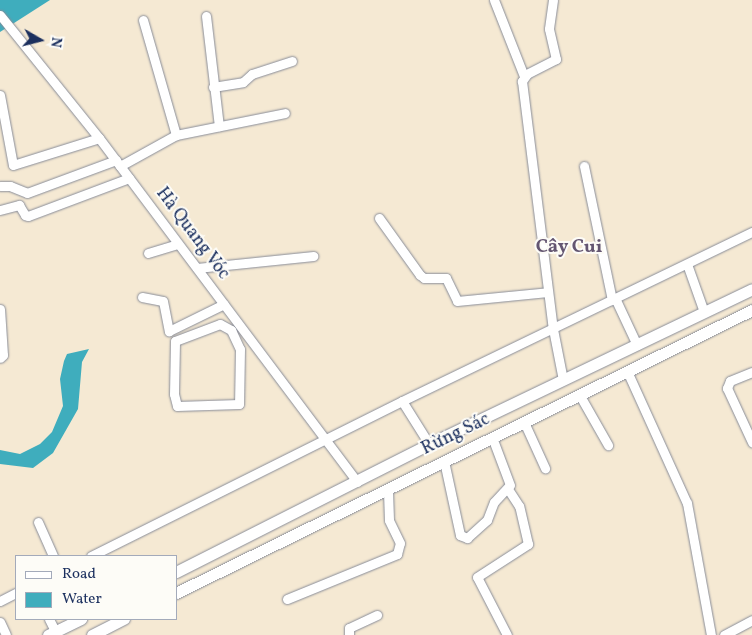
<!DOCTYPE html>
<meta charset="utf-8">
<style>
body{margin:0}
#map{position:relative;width:752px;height:635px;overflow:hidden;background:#f5e9d3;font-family:Vollkorn,serif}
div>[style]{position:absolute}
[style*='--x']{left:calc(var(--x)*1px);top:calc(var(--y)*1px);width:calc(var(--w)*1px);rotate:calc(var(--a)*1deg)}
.water>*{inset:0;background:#3fadbd}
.roads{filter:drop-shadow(0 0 1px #888c98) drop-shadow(0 0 1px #888c98)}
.minor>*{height:9px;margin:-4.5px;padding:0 4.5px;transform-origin:4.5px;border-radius:4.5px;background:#fff}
.major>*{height:11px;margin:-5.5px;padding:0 5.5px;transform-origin:5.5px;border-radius:5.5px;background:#fff}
span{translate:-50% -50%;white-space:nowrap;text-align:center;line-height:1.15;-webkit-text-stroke:4px #fdfcf7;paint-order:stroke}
.street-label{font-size:18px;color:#1b2f5e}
.neighbourhood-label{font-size:19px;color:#645671;font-weight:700}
.legend{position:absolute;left:15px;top:555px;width:162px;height:65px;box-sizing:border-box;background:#fdfcf7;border:1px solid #a3aaba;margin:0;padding:6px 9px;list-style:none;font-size:15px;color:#1b2f5e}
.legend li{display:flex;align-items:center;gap:10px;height:25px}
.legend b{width:25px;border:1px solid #a3aaba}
.north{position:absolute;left:15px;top:15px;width:50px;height:50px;-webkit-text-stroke:4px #fdfcf7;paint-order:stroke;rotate:98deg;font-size:14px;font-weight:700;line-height:20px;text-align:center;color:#1b2f5e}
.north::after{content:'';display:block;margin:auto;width:18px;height:22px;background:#1b2f5e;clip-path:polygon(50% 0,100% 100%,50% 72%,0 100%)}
</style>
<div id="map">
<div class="water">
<div style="clip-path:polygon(0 0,50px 0,0 32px)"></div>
<div style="clip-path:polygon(89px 349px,82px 362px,78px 409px,53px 453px,33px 468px,0 464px,0 450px,20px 454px,40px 444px,52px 432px,63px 406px,60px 379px,64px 361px,67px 354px)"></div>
</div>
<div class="roads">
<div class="minor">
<div style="--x:494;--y:0;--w:82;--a:68.5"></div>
<div style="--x:553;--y:0;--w:29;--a:98"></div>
<div style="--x:549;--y:29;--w:31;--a:77"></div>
<div style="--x:556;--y:59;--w:33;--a:153"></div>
<div style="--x:527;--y:74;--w:9;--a:126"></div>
<div style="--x:522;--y:81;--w:250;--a:82.9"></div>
<div style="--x:553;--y:329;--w:52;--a:78.9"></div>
<div style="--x:0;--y:15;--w:158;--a:51.2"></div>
<div style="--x:99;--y:138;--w:430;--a:53.1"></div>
<div style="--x:206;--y:16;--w:111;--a:83.3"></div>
<div style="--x:143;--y:20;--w:120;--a:74"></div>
<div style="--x:213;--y:87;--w:30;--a:-9"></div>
<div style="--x:243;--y:82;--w:12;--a:-42"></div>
<div style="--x:252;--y:74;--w:42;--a:-18"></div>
<div style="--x:0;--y:95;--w:71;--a:79.5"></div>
<div style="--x:13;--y:165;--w:90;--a:-17.4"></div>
<div style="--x:120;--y:166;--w:64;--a:-29"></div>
<div style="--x:176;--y:135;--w:111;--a:-11.4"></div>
<div style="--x:584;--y:166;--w:137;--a:78.2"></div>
<div style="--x:0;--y:186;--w:10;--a:0"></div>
<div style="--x:10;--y:186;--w:18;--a:22"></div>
<div style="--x:27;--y:193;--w:95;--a:-20.3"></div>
<div style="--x:0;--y:210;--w:20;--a:-15"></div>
<div style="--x:19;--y:205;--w:12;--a:59"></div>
<div style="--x:25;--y:215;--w:3;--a:18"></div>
<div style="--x:28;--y:216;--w:108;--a:-20.6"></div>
<div style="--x:379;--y:218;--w:70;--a:54.3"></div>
<div style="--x:420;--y:275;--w:5;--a:37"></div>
<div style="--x:424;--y:278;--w:22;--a:0"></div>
<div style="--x:446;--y:278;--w:25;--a:64"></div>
<div style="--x:457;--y:301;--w:91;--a:-5.6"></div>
<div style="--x:148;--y:253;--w:31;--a:-17"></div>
<div style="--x:687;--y:264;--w:51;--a:70.5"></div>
<div style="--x:197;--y:268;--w:117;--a:-5.9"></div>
<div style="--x:142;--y:297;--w:21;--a:11"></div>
<div style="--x:163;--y:301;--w:31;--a:79"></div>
<div style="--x:169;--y:331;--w:61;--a:-26.1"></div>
<div style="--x:615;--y:298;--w:52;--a:64.9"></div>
<div style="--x:0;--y:309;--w:46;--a:86.3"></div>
<div style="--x:3;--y:355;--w:4;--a:135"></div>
<div style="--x:220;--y:324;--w:13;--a:29"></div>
<div style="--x:231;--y:330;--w:21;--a:65"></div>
<div style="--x:240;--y:349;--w:55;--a:91"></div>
<div style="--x:239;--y:404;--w:62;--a:178.2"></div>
<div style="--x:177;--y:406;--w:12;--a:-104"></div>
<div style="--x:174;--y:394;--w:53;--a:-88.9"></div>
<div style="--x:175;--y:341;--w:48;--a:-20.7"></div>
<div style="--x:627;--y:371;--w:145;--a:65.6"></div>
<div style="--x:687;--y:503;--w:134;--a:79.7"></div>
<div style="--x:752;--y:372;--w:24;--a:158"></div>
<div style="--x:730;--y:381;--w:8;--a:113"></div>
<div style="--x:727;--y:388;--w:60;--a:65.2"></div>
<div style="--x:579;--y:394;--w:59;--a:60.4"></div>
<div style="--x:402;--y:401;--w:51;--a:57.9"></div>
<div style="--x:524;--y:422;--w:51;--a:65.5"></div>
<div style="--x:444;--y:461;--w:76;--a:77.8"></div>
<div style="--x:460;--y:535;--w:8;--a:23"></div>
<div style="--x:467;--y:538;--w:27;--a:-42"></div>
<div style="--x:487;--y:520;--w:19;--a:-69"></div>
<div style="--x:494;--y:502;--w:23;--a:-47"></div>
<div style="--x:510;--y:485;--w:51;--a:-110.6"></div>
<div style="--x:38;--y:522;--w:37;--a:66"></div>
<div style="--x:91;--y:556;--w:347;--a:-26.5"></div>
<div style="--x:402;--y:401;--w:389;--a:-25.8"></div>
<div style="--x:287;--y:599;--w:119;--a:-22.2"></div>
<div style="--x:397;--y:554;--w:11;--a:-75"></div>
<div style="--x:400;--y:543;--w:25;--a:-116"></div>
<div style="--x:389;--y:520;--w:31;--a:-92"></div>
<div style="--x:0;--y:601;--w:18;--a:-27"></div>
<div style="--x:49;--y:619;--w:13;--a:63"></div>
<div style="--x:0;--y:622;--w:14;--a:65"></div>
<div style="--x:349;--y:635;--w:7;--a:-90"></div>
<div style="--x:349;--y:628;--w:31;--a:-25"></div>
<div style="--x:507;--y:635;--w:65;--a:-117.3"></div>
<div style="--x:477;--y:577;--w:61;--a:-32.9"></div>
<div style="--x:528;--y:544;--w:39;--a:-103"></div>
<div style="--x:519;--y:506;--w:20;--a:-123"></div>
<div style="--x:724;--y:635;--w:32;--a:-28"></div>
</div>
<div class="major">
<div style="--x:176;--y:572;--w:284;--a:-26.8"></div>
<div style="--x:429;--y:444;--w:358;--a:-25.6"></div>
<div style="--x:176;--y:593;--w:642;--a:-26.17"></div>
<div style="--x:48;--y:635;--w:37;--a:-26"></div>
<div style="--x:92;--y:635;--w:36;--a:-27"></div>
</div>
</div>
<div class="street-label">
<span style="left:192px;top:234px;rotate:53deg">Hà Quang Vóc</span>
<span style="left:456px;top:435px;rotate:-26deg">Rừng Sác</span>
</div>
<div class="neighbourhood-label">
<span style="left:569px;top:248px">Cây Cui</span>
</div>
<ul class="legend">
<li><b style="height:6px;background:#fff"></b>Road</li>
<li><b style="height:14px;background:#3fadbd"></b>Water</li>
</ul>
<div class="north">N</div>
</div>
